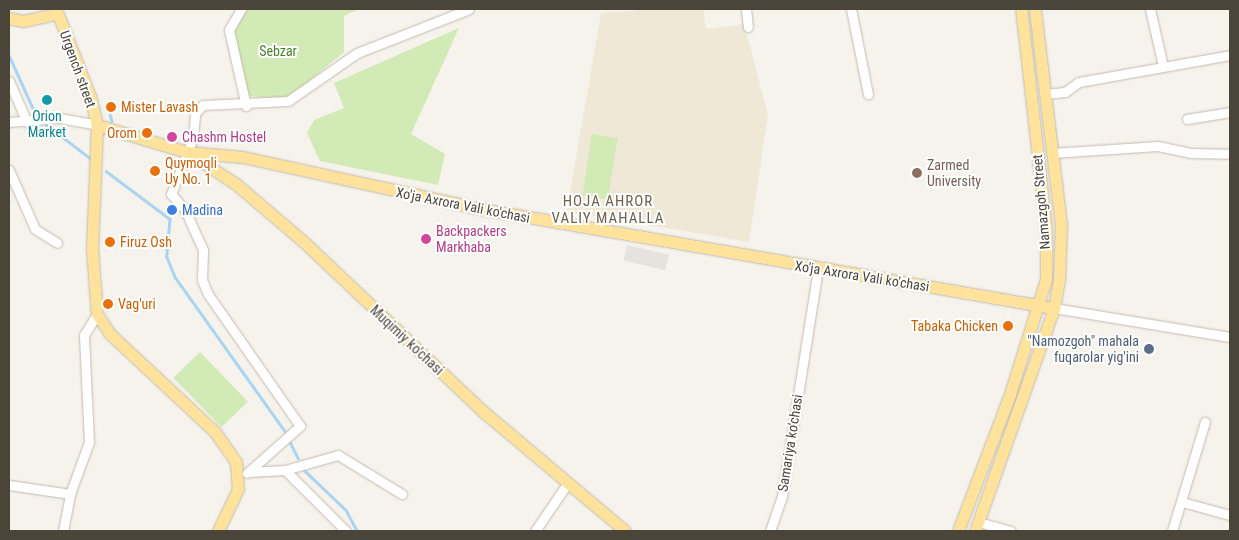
<!DOCTYPE html>
<style>
body{margin:0}
#map{position:relative;width:1239px;height:540px;overflow:hidden;background:#f6f3ec;font-family:"Roboto Condensed",sans-serif}
div>[style]{position:absolute}
[style*='--x']{left:calc(var(--x)*1px);top:calc(var(--y)*1px);width:calc(var(--w)*1px);rotate:calc(var(--a)*1deg)}
.education>*{inset:0;background:#efe8d6}
.green>*{inset:0;background:#d2eab5;transform-origin:0 0}
.parking>*{inset:0;background:#e5e3e0;transform-origin:0 0}
.stream>*{height:2.5px;margin:-1.25px;padding:0 1.25px;transform-origin:1.25px;border-radius:1.25px;background:#a9d4f2}
.roads{filter:drop-shadow(0 0 1px #c2bbae) drop-shadow(0 0 1px #c2bbae)}
.minor>*{height:9px;margin:-4.5px;padding:0 4.5px;transform-origin:4.5px;border-radius:4.5px;background:#fff}
.major>*{height:11px;margin:-5.5px;padding:0 5.5px;transform-origin:5.5px;border-radius:5.5px;background:#ffe39c}
.dots>*{width:14px;height:14px;translate:-50% -50%;box-sizing:border-box;border:2px solid #fff;border-radius:50%}
span{translate:-50% -50%;white-space:nowrap;text-align:center;line-height:1.15;-webkit-text-stroke:4px #fff;paint-order:stroke}
.park-label{font-size:14px;color:#4a7f2a}
.street-label{font-size:14px;color:#4b4439}
.food-label{font-size:14px;color:#c56008}
.left{translate:0 -50%;text-align:left}
.right{translate:-100% -50%;text-align:right}
.culture-label{font-size:14px;color:#0d838f}
.hotel-label{font-size:14px;color:#b23c85}
.education-label{font-size:14px;color:#785e54}
.shop-label{font-size:14px;color:#366cbe}
.service-label{font-size:14px;color:#4e5e75}
.neighbourhood-label{font-size:15px;color:#6e6250;letter-spacing:1px}
.frame{position:absolute;inset:0;border:10px solid #4b4439;pointer-events:none}
</style>
<div id="map">
<div class="education">
<div style="clip-path:polygon(657px 9px,703px 9px,706px 29px,744px 24px,768px 115px,749px 242px,567px 211px,601px 13px)"></div>
</div>
<div class="green">
<div style="clip-path:polygon(244px 9px,359px 9px,344px 16px,344px 52px,291px 96px,272px 99px,243px 95px,229px 27px)"></div>
<div style="clip-path:polygon(459px 28px,411px 134px,445px 154px,438px 185px,320px 161px,307px 133px,314px 120px,344px 108px,334px 83px)"></div>
<div style="left:592px;top:134px;width:26px;height:62px;rotate:9deg"></div>
<div style="left:200px;top:352px;width:69px;height:37px;rotate:46deg"></div>
</div>
<div class="parking">
<div style="left:627px;top:245px;width:43px;height:16px;rotate:13deg"></div>
</div>
<div class="stream">
<div style="--x:9;--y:55;--w:68;--a:65.7"></div>
<div style="--x:110;--y:114;--w:7;--a:74"></div>
<div style="--x:43;--y:122;--w:59;--a:37.5"></div>
<div style="--x:106;--y:171;--w:80;--a:36.9"></div>
<div style="--x:170;--y:219;--w:38;--a:95"></div>
<div style="--x:167;--y:257;--w:22;--a:68"></div>
<div style="--x:175;--y:277;--w:189;--a:54.5"></div>
<div style="--x:290;--y:442;--w:18;--a:63"></div>
<div style="--x:304;--y:470;--w:58;--a:43.6"></div>
<div style="--x:346;--y:510;--w:24;--a:62"></div>
</div>
<div class="roads">
<div class="minor">
<div style="--x:241;--y:9;--w:24;--a:120"></div>
<div style="--x:229;--y:30;--w:78;--a:77.4"></div>
<div style="--x:746;--y:9;--w:18;--a:84"></div>
<div style="--x:851;--y:9;--w:87;--a:78.7"></div>
<div style="--x:1150;--y:9;--w:58;--a:77.2"></div>
<div style="--x:9;--y:81;--w:45;--a:66.3"></div>
<div style="--x:1045;--y:94;--w:20;--a:-6"></div>
<div style="--x:1065;--y:92;--w:17;--a:-36"></div>
<div style="--x:1079;--y:82;--w:153;--a:-10.1"></div>
<div style="--x:1187;--y:119;--w:44;--a:-9.2"></div>
<div style="--x:9;--y:122;--w:50;--a:-4.6"></div>
<div style="--x:59;--y:118;--w:39;--a:10"></div>
<div style="--x:1052;--y:153;--w:106;--a:-3.8"></div>
<div style="--x:1158;--y:146;--w:34;--a:12"></div>
<div style="--x:1191;--y:153;--w:39;--a:1"></div>
<div style="--x:9;--y:170;--w:64;--a:66.2"></div>
<div style="--x:35;--y:229;--w:26;--a:32"></div>
<div style="--x:1054;--y:308;--w:178;--a:9.4"></div>
<div style="--x:285;--y:470;--w:86;--a:45"></div>
<div style="--x:248;--y:472;--w:37;--a:-3"></div>
<div style="--x:285;--y:470;--w:55;--a:-15.8"></div>
<div style="--x:338;--y:455;--w:75;--a:31.4"></div>
<div style="--x:247;--y:473;--w:71;--a:-41.6"></div>
<div style="--x:300;--y:426;--w:161;--a:-124.9"></div>
<div style="--x:208;--y:294;--w:15;--a:-113"></div>
<div style="--x:202;--y:280;--w:30;--a:-88"></div>
<div style="--x:203;--y:250;--w:44;--a:-114.2"></div>
<div style="--x:185;--y:210;--w:21;--a:-131"></div>
<div style="--x:171;--y:194;--w:60;--a:-68.6"></div>
<div style="--x:193;--y:138;--w:25;--a:-85"></div>
<div style="--x:195;--y:113;--w:11;--a:-45"></div>
<div style="--x:203;--y:105;--w:85;--a:-2.7"></div>
<div style="--x:288;--y:101;--w:84;--a:-34.8"></div>
<div style="--x:357;--y:53;--w:120;--a:-21.4"></div>
<div style="--x:9;--y:485;--w:62;--a:8.4"></div>
<div style="--x:1182;--y:502;--w:50;--a:15.2"></div>
<div style="--x:979;--y:522;--w:33;--a:16"></div>
<div style="--x:63;--y:531;--w:38;--a:-79"></div>
<div style="--x:70;--y:494;--w:55;--a:-69.9"></div>
<div style="--x:89;--y:442;--w:107;--a:-92.7"></div>
<div style="--x:84;--y:335;--w:25;--a:-58"></div>
<div style="--x:535;--y:531;--w:57;--a:-55.8"></div>
<div style="--x:770;--y:531;--w:37;--a:-71"></div>
<div style="--x:782;--y:496;--w:231;--a:-81"></div>
<div style="--x:1172;--y:531;--w:114;--a:-73.2"></div>
</div>
<div class="major">
<div style="--x:56;--y:9;--w:97;--a:68.7"></div>
<div style="--x:91;--y:99;--w:27;--a:77"></div>
<div style="--x:97;--y:125;--w:123;--a:92.3"></div>
<div style="--x:92;--y:248;--w:66;--a:85.7"></div>
<div style="--x:97;--y:314;--w:24;--a:57"></div>
<div style="--x:110;--y:334;--w:144;--a:43"></div>
<div style="--x:215;--y:432;--w:37;--a:55"></div>
<div style="--x:236;--y:462;--w:27;--a:86"></div>
<div style="--x:238;--y:489;--w:47;--a:115.5"></div>
<div style="--x:9;--y:18;--w:14;--a:12"></div>
<div style="--x:23;--y:21;--w:35;--a:-12"></div>
<div style="--x:97;--y:125;--w:94;--a:16.7"></div>
<div style="--x:187;--y:152;--w:56;--a:5.1"></div>
<div style="--x:243;--y:157;--w:245;--a:12.3"></div>
<div style="--x:482;--y:209;--w:581;--a:9.82"></div>
<div style="--x:190;--y:154;--w:55;--a:33.1"></div>
<div style="--x:236;--y:184;--w:91;--a:40.5"></div>
<div style="--x:305;--y:243;--w:248;--a:43.4"></div>
<div style="--x:485;--y:413;--w:183;--a:40.1"></div>
<div style="--x:958;--y:531;--w:147;--a:-69.2"></div>
<div style="--x:1010;--y:394;--w:121;--a:-72.6"></div>
<div style="--x:1046;--y:279;--w:52;--a:-90"></div>
<div style="--x:1046;--y:227;--w:219;--a:-96.5"></div>
<div style="--x:975;--y:531;--w:237;--a:-70.5"></div>
<div style="--x:1054;--y:308;--w:27;--a:-80"></div>
<div style="--x:1059;--y:281;--w:56;--a:-88"></div>
<div style="--x:1061;--y:225;--w:218;--a:-96.9"></div>
</div>
</div>
<div class="dots">
<div style="left:47px;top:100px;background:#0f9aa8"></div>
<div style="left:111px;top:107px;background:#e8710a"></div>
<div style="left:147px;top:133px;background:#e8710a"></div>
<div style="left:172px;top:137px;background:#d1479c"></div>
<div style="left:155px;top:171px;background:#e8710a"></div>
<div style="left:917px;top:173px;background:#8d6e63"></div>
<div style="left:172px;top:210px;background:#3f7fe0"></div>
<div style="left:426px;top:239px;background:#d1479c"></div>
<div style="left:110px;top:242px;background:#e8710a"></div>
<div style="left:108px;top:304px;background:#e8710a"></div>
<div style="left:1008px;top:326px;background:#e8710a"></div>
<div style="left:1149px;top:349px;background:#5c6f8a"></div>
</div>
<div class="park-label">
<span style="left:278px;top:51px">Sebzar</span>
</div>
<div class="street-label">
<span style="left:78px;top:69px;rotate:70deg">Urgench street</span>
<span style="left:1041px;top:202px;rotate:-95deg">Namazgoh Street</span>
<span style="left:463px;top:205px;rotate:11deg">Xo'ja Axrora Vali ko'chasi</span>
<span style="left:862px;top:276px;rotate:9deg">Xo'ja Axrora Vali ko'chasi</span>
<span style="left:407px;top:340px;rotate:43deg">Muqimiy ko'chasi</span>
<span style="left:790px;top:443px;rotate:-81deg">Samariya ko'chasi</span>
</div>
<div class="food-label">
<span class="left" style="left:121px;top:107px">Mister Lavash</span>
<span class="right" style="left:137px;top:133px">Orom</span>
<span class="left" style="left:165px;top:171px">Quymoqli<br>Uy No. 1</span>
<span class="left" style="left:120px;top:242px">Firuz Osh</span>
<span class="left" style="left:118px;top:304px">Vag'uri</span>
<span class="right" style="left:998px;top:326px">Tabaka Chicken</span>
</div>
<div class="culture-label">
<span style="left:47px;top:124px">Orion<br>Market</span>
</div>
<div class="hotel-label">
<span class="left" style="left:182px;top:137px">Chashm Hostel</span>
<span class="left" style="left:436px;top:239px">Backpackers<br>Markhaba</span>
</div>
<div class="education-label">
<span class="left" style="left:927px;top:173px">Zarmed<br>University</span>
</div>
<div class="shop-label">
<span class="left" style="left:182px;top:210px">Madina</span>
</div>
<div class="service-label">
<span class="right" style="left:1139px;top:349px">"Namozgoh" mahala<br>fuqarolar yig'ini</span>
</div>
<div class="neighbourhood-label">
<span style="left:608px;top:210px">HOJA AHROR<br>VALIY MAHALLA</span>
</div>
<div class="frame"></div>
</div>
